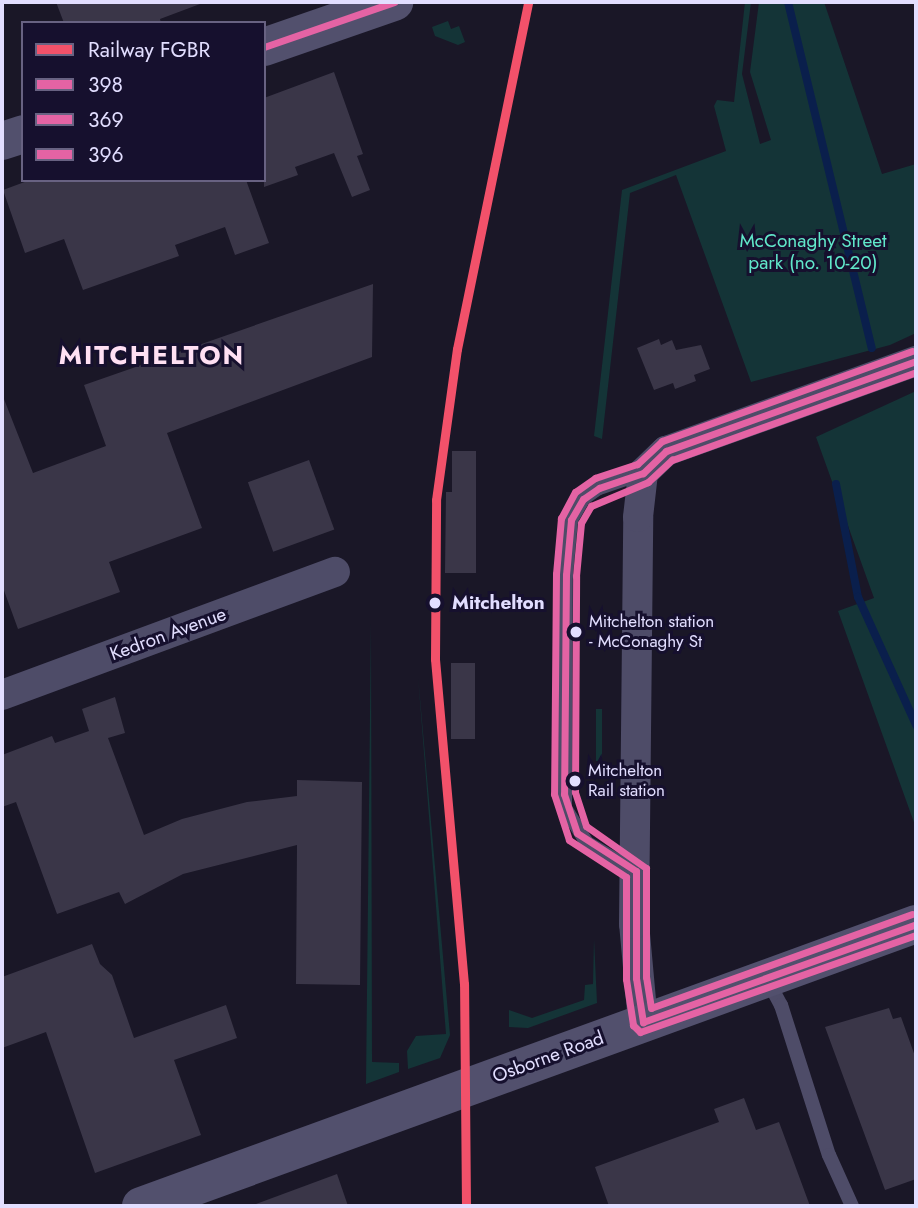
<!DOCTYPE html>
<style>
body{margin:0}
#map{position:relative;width:918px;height:1208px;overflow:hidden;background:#1a1727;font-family:Jost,sans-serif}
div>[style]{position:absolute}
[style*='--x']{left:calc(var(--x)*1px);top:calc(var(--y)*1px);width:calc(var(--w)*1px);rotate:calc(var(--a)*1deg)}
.green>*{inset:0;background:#143437;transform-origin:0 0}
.stream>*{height:8px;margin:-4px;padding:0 4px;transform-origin:4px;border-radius:4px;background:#0a1f4c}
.building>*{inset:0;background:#3a3648;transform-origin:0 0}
.lane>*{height:14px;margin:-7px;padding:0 7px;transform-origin:7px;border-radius:7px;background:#4e4c68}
.street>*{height:30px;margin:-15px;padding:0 15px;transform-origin:15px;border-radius:15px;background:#4e4c68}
.secondary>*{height:38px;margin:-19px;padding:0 19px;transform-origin:19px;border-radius:19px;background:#52506d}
.bus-1>*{height:7px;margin:-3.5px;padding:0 3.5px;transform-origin:3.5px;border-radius:3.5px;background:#e463a4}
.bus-2>*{height:7px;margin:-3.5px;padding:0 3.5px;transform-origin:3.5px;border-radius:3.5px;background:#e463a4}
.bus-3>*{height:7px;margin:-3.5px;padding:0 3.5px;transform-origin:3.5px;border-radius:3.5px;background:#e463a4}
.rail-1>*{height:9px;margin:-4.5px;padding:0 4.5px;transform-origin:4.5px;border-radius:4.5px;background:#f2516a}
.dots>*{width:19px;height:19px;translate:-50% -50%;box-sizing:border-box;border:4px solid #16102e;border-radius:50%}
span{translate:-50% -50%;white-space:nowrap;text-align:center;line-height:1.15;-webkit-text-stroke:6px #16102e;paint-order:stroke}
.bus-label{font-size:17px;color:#e2deff}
.left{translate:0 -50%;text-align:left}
.park-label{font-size:19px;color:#61e8ca}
.stop-label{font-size:19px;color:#e2deff;font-weight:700}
.street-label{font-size:19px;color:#e2deff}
.district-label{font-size:26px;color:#ffe0f3;font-weight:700;letter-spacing:2px}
.frame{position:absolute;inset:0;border:4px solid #e2deff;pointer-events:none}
.legend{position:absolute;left:21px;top:21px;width:245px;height:161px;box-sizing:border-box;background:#16102e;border:2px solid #686282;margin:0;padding:9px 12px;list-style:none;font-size:21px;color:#e2deff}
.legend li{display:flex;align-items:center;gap:14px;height:35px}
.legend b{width:35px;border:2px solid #686282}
</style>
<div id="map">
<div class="green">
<div style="clip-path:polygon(745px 2px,751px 2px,742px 74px,760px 144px,771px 140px,750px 72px,759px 2px,824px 2px,882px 174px,916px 164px,916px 333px,890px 345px,751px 382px,676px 175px,630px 193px,602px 439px,594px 436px,622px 190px,726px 151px,714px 106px,717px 100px,734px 102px)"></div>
<div style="clip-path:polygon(448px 21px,451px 29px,459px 26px,465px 42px,458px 45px,435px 36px,432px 27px)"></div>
<div style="clip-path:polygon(916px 391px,916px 828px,838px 611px,874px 598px,816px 437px)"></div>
<div style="clip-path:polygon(371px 621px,372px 1062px,399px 1063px,399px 1072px,366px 1084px)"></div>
<div style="clip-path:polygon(418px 676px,450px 1035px,440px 1058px,408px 1069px,407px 1051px,416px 1036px,446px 1034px)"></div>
<div style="left:596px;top:709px;width:6px;height:52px"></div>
<div style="clip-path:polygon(594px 939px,597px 1003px,528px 1028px,509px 1027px,509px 1010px,532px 1018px,584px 1000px,585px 985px,593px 984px)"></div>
</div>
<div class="stream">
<div style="--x:788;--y:2;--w:356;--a:76.4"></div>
<div style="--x:836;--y:484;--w:115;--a:79"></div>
<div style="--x:858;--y:597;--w:141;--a:65.6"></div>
</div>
<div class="building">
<div style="clip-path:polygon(56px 2px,200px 2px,200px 4px,160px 19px,161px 23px,64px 23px)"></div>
<div style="clip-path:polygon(334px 72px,363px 154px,357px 156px,370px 190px,352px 197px,334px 153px,295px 167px,298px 175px,264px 187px,264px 98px)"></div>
<div style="clip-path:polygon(30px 180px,246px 180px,269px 243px,235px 255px,225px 227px,175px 245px,179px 256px,83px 290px,64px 239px,25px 253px,3px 190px)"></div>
<div style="clip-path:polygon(373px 284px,372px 357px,167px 433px,202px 528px,109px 562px,120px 592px,18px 629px,2px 585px,2px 394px,33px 473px,106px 446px,84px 385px)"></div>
<div style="clip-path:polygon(659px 339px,661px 345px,672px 340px,676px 350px,701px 345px,710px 369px,694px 375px,696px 381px,675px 389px,673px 383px,654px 390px,637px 348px)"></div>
<div style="clip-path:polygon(452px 451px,476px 451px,476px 573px,445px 573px,446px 492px,452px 492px)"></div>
<div style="left:309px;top:460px;width:74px;height:65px;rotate:70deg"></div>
<div style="left:451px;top:663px;width:24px;height:76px"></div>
<div style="clip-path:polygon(115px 697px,125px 733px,108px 738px,144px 835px,182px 819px,247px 802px,297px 796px,297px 780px,362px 782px,360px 985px,296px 984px,297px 845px,183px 874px,125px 904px,119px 892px,57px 914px,16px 802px,2px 807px,2px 755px,52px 736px,55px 743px,89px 731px,82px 709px)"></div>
<div style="clip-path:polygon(92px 944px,100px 964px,112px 975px,134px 1038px,226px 1005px,237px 1038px,174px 1060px,201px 1135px,95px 1173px,46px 1032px,2px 1048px,2px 977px)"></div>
<div style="clip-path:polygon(889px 1008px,893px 1019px,901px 1017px,916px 1059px,916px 1179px,885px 1190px,825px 1027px)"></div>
<div style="clip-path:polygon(744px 1098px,756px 1130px,779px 1122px,810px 1206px,609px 1206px,595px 1167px,719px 1122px,714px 1109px)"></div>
<div style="clip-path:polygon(337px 1174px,348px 1206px,256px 1206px,256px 1204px)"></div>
</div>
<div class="lane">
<div style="--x:634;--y:870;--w:54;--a:-150.1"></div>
<div style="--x:587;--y:843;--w:41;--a:-122.2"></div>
<div style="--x:565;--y:808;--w:233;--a:-89.8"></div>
<div style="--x:566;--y:575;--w:55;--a:-84.8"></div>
<div style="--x:571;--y:520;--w:24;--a:-60"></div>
<div style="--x:583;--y:499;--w:19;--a:-35"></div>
<div style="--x:599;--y:488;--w:46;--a:-18.8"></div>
<div style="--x:767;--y:979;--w:30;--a:62"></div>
<div style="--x:781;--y:1005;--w:157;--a:72.3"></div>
<div style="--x:829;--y:1155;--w:56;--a:65.7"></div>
</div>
<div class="street">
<div style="--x:2;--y:695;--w:355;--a:-20.3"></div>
<div style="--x:643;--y:1022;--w:98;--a:-95.2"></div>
<div style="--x:634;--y:924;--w:407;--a:-89.4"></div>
<div style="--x:638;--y:517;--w:44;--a:-83.5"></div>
<div style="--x:643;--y:473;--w:32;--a:-44"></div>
<div style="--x:666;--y:451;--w:266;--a:-19.8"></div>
</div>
<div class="secondary">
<div style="--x:264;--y:47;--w:138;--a:-19.1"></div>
<div style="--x:2;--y:141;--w:22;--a:-18"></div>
<div style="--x:141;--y:1206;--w:825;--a:-19.99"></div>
</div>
<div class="bus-1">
<div style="--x:264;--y:47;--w:138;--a:-19.1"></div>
<div style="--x:916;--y:361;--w:266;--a:160.2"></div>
<div style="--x:666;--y:451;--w:32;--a:136"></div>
<div style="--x:643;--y:473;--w:46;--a:161.2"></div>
<div style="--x:599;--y:488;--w:19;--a:145"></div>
<div style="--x:583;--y:499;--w:24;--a:120"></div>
<div style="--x:571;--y:520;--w:55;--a:95.2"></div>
<div style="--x:566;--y:575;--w:219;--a:90.5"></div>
<div style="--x:564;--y:794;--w:41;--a:71.6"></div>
<div style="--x:577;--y:833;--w:70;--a:32.8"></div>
<div style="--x:636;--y:871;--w:107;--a:90"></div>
<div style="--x:636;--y:978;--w:45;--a:81"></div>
<div style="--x:643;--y:1022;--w:290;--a:-19.7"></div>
</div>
<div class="bus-2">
<div style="--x:912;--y:351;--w:266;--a:160.2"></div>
<div style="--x:662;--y:441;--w:34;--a:137"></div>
<div style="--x:637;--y:464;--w:44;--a:161.6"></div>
<div style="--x:595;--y:478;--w:24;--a:145"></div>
<div style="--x:575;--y:492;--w:30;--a:118"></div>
<div style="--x:561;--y:518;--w:56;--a:95.1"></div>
<div style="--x:556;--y:574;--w:220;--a:90.5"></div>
<div style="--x:554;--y:794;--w:48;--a:71.9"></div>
<div style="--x:569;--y:840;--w:68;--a:33"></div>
<div style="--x:626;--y:877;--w:102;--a:90"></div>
<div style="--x:626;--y:979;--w:47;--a:81.3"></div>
<div style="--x:633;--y:1025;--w:10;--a:45"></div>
<div style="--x:640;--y:1032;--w:293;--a:-19.4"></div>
</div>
<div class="bus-3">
<div style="--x:912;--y:914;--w:277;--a:160.2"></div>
<div style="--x:651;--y:1008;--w:31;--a:-99"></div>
<div style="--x:646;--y:977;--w:109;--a:-90"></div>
<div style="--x:646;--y:868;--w:73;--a:-145"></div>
<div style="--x:586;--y:826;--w:36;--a:-108"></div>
<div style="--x:575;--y:792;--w:216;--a:-89.7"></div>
<div style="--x:576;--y:576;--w:53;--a:-84.6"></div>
<div style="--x:581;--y:523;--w:20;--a:-60"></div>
<div style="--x:591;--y:506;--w:62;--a:-22.8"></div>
<div style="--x:648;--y:482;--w:33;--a:-43"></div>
<div style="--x:672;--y:460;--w:259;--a:-19.8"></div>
</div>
<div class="rail-1">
<div style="--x:466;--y:1206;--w:222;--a:-90.5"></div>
<div style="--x:464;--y:984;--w:326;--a:-95.1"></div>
<div style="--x:435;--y:659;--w:159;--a:-89.6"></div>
<div style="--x:436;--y:500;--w:152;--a:-82.1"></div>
<div style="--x:457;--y:349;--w:354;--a:-78.4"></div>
</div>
<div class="dots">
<div style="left:435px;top:603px;background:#e2deff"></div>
<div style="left:576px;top:632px;background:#e2deff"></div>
<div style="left:575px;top:781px;background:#e2deff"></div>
</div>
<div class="bus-label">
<span class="left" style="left:589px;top:632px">Mitchelton station<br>- McConaghy St</span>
<span class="left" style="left:588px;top:781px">Mitchelton<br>Rail station</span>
</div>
<div class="park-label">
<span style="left:813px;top:252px">McConaghy Street<br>park (no. 10-20)</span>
</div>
<div class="stop-label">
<span class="left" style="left:452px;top:603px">Mitchelton</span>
</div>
<div class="street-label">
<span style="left:168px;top:634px;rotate:-20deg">Kedron Avenue</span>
<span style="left:548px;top:1057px;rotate:-20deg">Osborne Road</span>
</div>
<div class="district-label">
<span style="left:152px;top:356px">MITCHELTON</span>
</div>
<div class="frame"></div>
<ul class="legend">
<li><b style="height:9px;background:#f2516a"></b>Railway FGBR</li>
<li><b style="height:9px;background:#e463a4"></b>398</li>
<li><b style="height:9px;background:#e463a4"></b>369</li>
<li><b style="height:9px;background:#e463a4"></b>396</li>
</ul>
</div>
